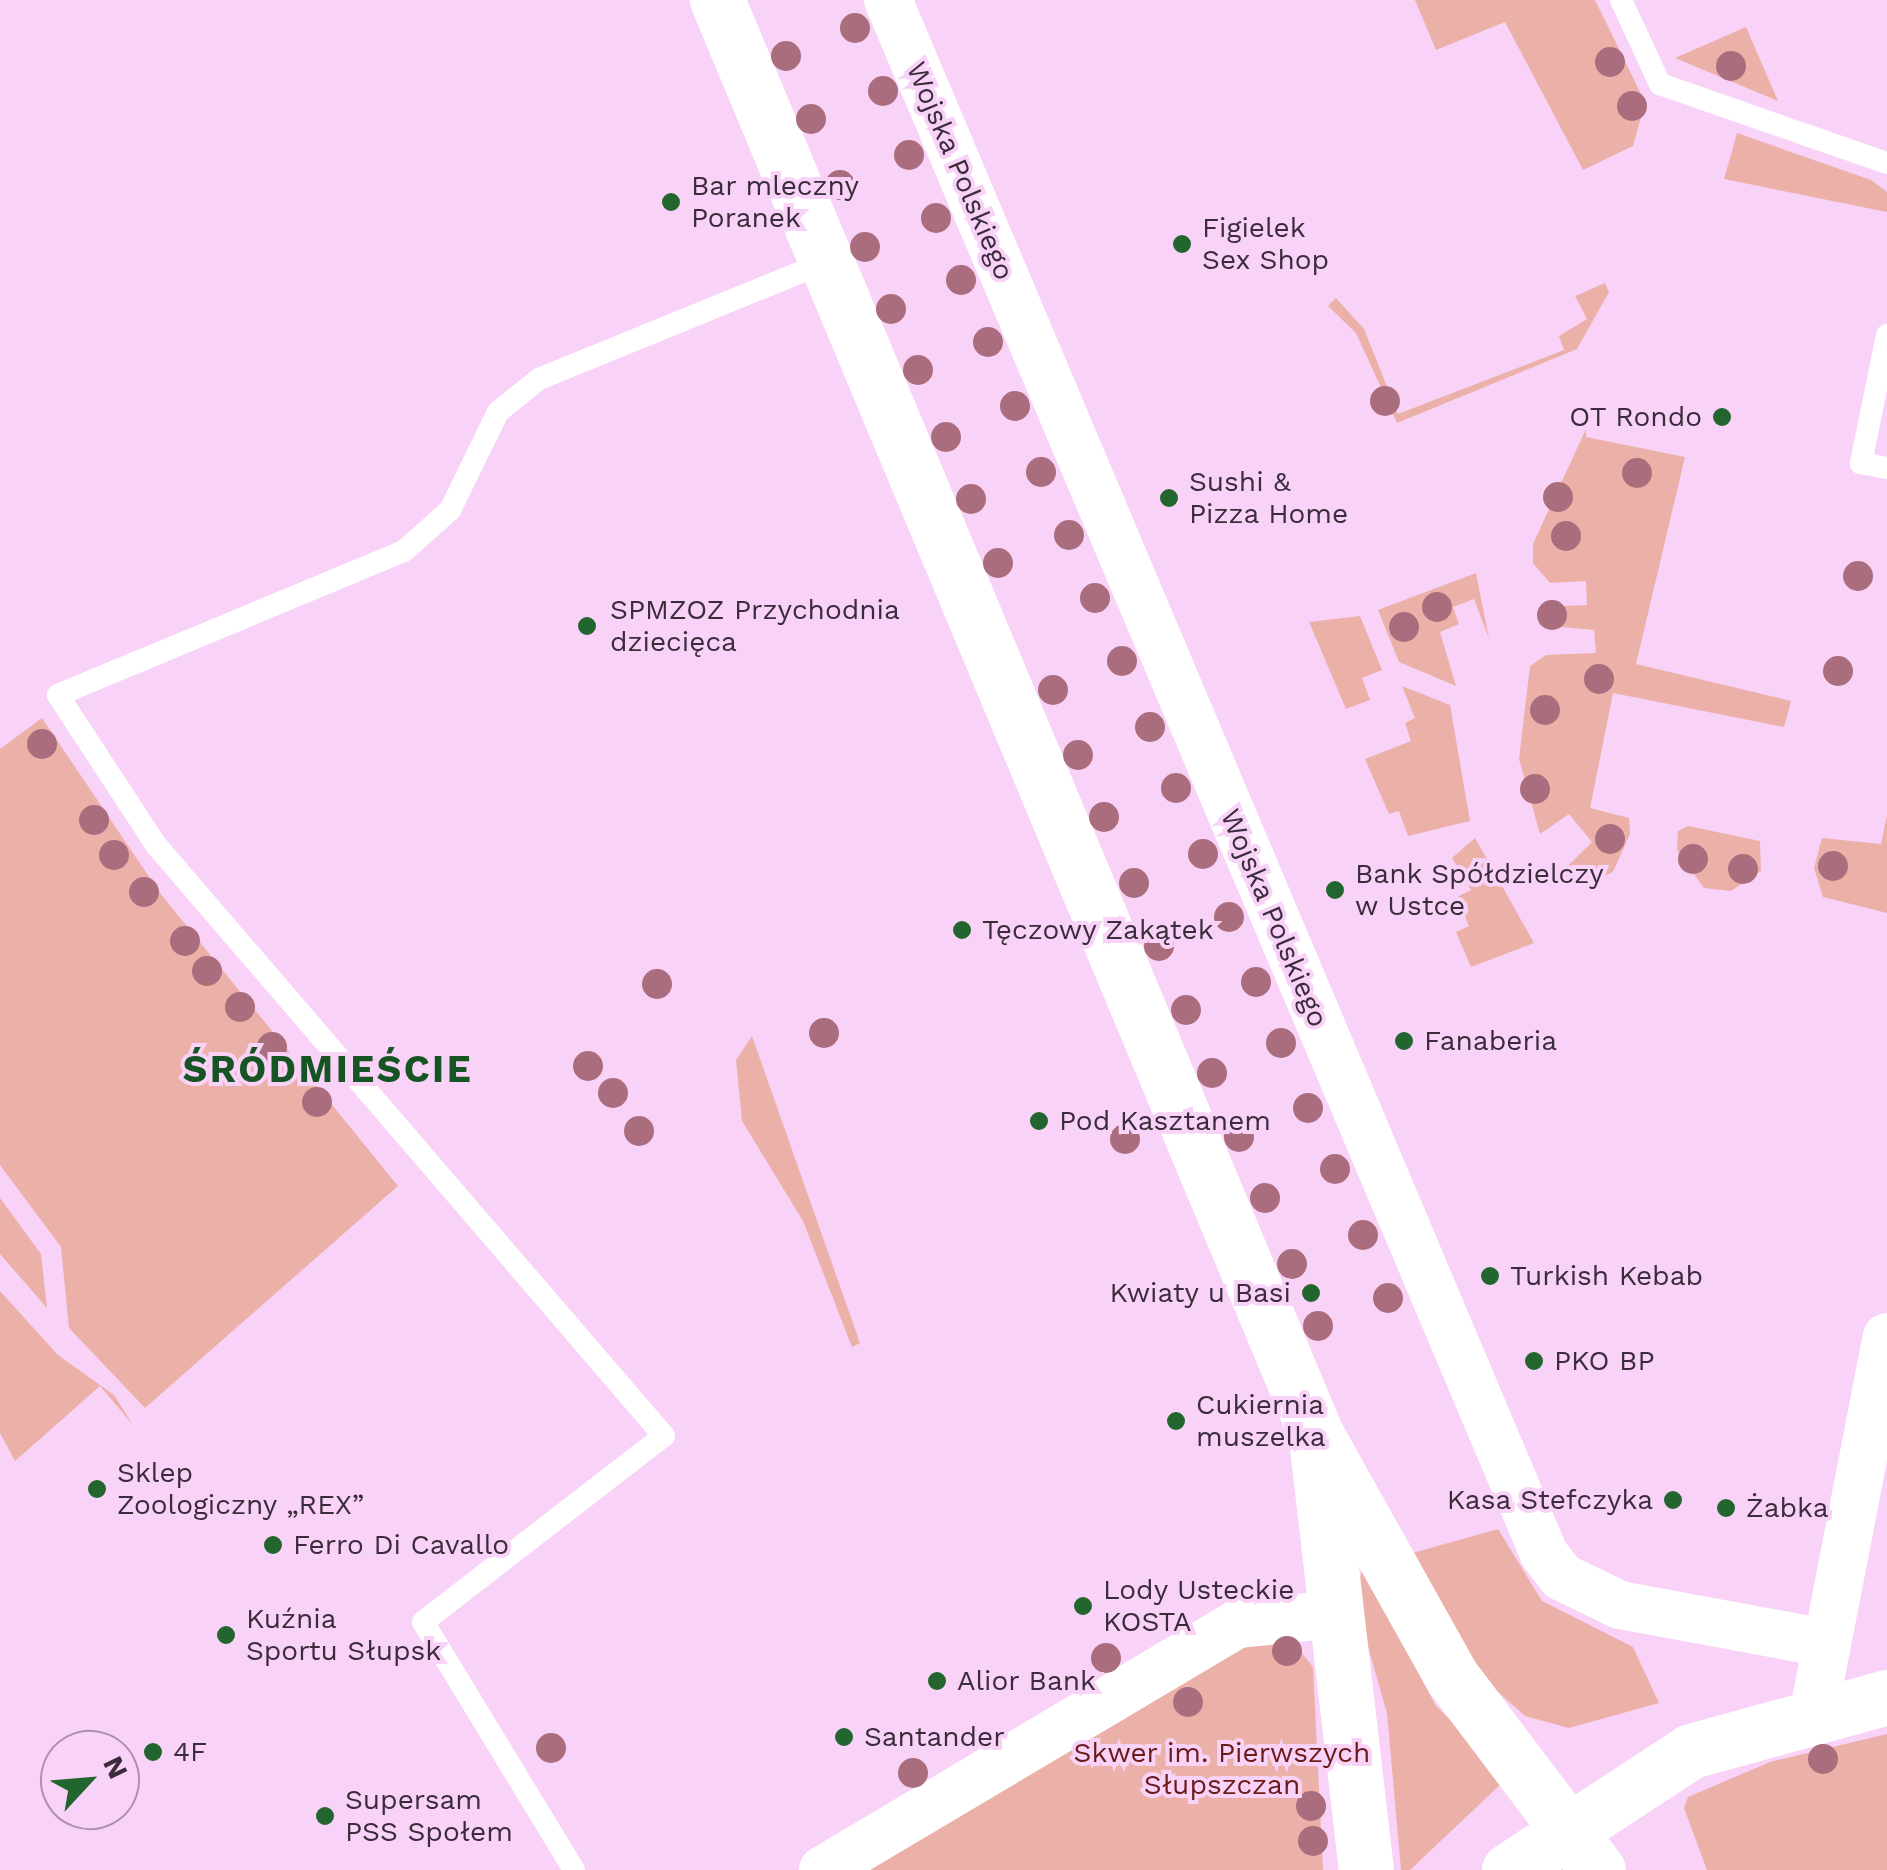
<!DOCTYPE html>
<meta charset="utf-8">
<style>
body{margin:0}
#map{position:relative;width:1887px;height:1870px;overflow:hidden;background:#f9d2f8;font-family:"Work Sans",sans-serif}
div>[style]{position:absolute}
[style*='--x']{left:calc(var(--x)*1px);top:calc(var(--y)*1px);width:calc(var(--w)*1px);rotate:calc(var(--a)*1deg)}
.green>*{inset:0;background:#ebb1a9}
.lane>*{height:22px;margin:-11px;padding:0 11px;transform-origin:11px;border-radius:11px;background:#fff}
.street>*{height:48px;margin:-24px;padding:0 24px;transform-origin:24px;border-radius:24px;background:#fff}
.secondary>*{height:55px;margin:-27.5px;padding:0 27.5px;transform-origin:27.5px;border-radius:27.5px;background:#fff}
.trees>*{width:30px;height:30px;margin:-15px;border-radius:50%;background:#aa6d7d}
.dots>*{width:28px;height:28px;translate:-50% -50%;box-sizing:border-box;border:5px solid #f9d2f8;border-radius:50%}
span{translate:-50% -50%;white-space:nowrap;text-align:center;line-height:1.15;-webkit-text-stroke:8px #f9d2f8;paint-order:stroke}
.street-label{font-size:28px;color:#3b2c3b}
.poi-label{font-size:28px;color:#3b2c3b}
.left{translate:0 -50%;text-align:left}
.right{translate:-100% -50%;text-align:right}
.park-label{font-size:28px;color:#6a1b18}
.district-label{font-size:38px;color:#165423;font-weight:700;letter-spacing:2.5px}
.north{position:absolute;left:40px;top:1730px;width:100px;height:100px;box-sizing:border-box;background:#f9d2f8;border:2px solid #ad90ac;border-radius:50%;rotate:64deg;font-size:28px;font-weight:700;line-height:40px;text-align:center;color:#3b2c3b}
.north::after{content:'';display:block;margin:auto;width:35px;height:45px;background:#23652f;clip-path:polygon(50% 0,100% 100%,50% 72%,0 100%)}
</style>
<div id="map">
<div class="green">
<div style="clip-path:polygon(1415px 0,1595px 0,1645px 102px,1633px 146px,1583px 170px,1505px 22px,1436px 50px)"></div>
<div style="clip-path:polygon(1746px 27px,1778px 101px,1675px 58px)"></div>
<div style="clip-path:polygon(1737px 133px,1871px 180px,1887px 192px,1887px 212px,1724px 179px)"></div>
<div style="clip-path:polygon(1605px 283px,1609px 292px,1577px 349px,1397px 423px,1356px 333px,1328px 306px,1336px 298px,1364px 329px,1398px 414px,1564px 350px,1559px 336px,1587px 319px,1575px 296px)"></div>
<div style="clip-path:polygon(1586px 429px,1586px 437px,1685px 457px,1636px 664px,1791px 701px,1784px 727px,1613px 693px,1590px 808px,1629px 818px,1630px 834px,1613px 872px,1582px 886px,1560px 874px,1592px 842px,1569px 814px,1540px 834px,1519px 759px,1530px 666px,1546px 655px,1596px 653px,1594px 630px,1539px 625px,1541px 607px,1587px 605px,1586px 581px,1550px 583px,1533px 563px,1533px 544px)"></div>
<div style="clip-path:polygon(1476px 573px,1489px 639px,1474px 599px,1453px 607px,1459px 624px,1440px 632px,1456px 686px,1399px 662px,1378px 610px)"></div>
<div style="clip-path:polygon(1360px 616px,1382px 670px,1362px 678px,1370px 700px,1346px 709px,1309px 622px)"></div>
<div style="clip-path:polygon(1402px 686px,1450px 705px,1470px 821px,1408px 836px,1399px 811px,1389px 814px,1365px 759px,1411px 741px,1405px 723px,1415px 718px)"></div>
<div style="clip-path:polygon(42px 718px,160px 893px,398px 1186px,145px 1408px,69px 1328px,61px 1247px,0 1165px,0 749px)"></div>
<div style="clip-path:polygon(1887px 815px,1887px 913px,1823px 897px,1814px 868px,1822px 838px,1881px 844px)"></div>
<div style="clip-path:polygon(1688px 826px,1760px 841px,1761px 871px,1731px 891px,1704px 888px,1677px 850px,1678px 831px)"></div>
<div style="clip-path:polygon(1475px 838px,1534px 943px,1471px 967px,1456px 932px,1469px 926px,1457px 897px,1471px 890px,1452px 858px)"></div>
<div style="clip-path:polygon(752px 1036px,860px 1343px,852px 1347px,803px 1221px,742px 1121px,736px 1060px)"></div>
<div style="clip-path:polygon(0 1198px,41px 1254px,47px 1308px,0 1254px)"></div>
<div style="clip-path:polygon(0 1291px,58px 1355px,114px 1395px,133px 1425px,100px 1386px,15px 1461px,0 1433px)"></div>
<div style="clip-path:polygon(1498px 1529px,1542px 1601px,1633px 1647px,1659px 1703px,1569px 1728px,1525px 1716px,1487px 1682px,1409px 1554px)"></div>
<div style="clip-path:polygon(1363px 1568px,1436px 1706px,1492px 1761px,1501px 1784px,1410px 1870px,1401px 1870px,1387px 1713px,1354px 1598px)"></div>
<div style="clip-path:polygon(1256px 1631px,1297px 1647px,1313px 1667px,1323px 1870px,861px 1870px)"></div>
<div style="clip-path:polygon(1887px 1734px,1887px 1870px,1707px 1870px,1684px 1808px,1688px 1797px,1770px 1762px)"></div>
</div>
<div class="lane">
<div style="--x:1621;--y:0;--w:93;--a:65.1"></div>
<div style="--x:1660;--y:84;--w:240;--a:19.2"></div>
<div style="--x:1887;--y:335;--w:131;--a:101.5"></div>
<div style="--x:1861;--y:463;--w:26;--a:11"></div>
<div style="--x:574;--y:1870;--w:290;--a:-121.3"></div>
<div style="--x:423;--y:1622;--w:304;--a:-37.7"></div>
<div style="--x:664;--y:1436;--w:779;--a:-130.68"></div>
<div style="--x:156;--y:845;--w:179;--a:-123.2"></div>
<div style="--x:58;--y:695;--w:375;--a:-22.6"></div>
<div style="--x:404;--y:551;--w:62;--a:-41.7"></div>
<div style="--x:450;--y:510;--w:109;--a:-63.9"></div>
<div style="--x:498;--y:412;--w:53;--a:-38.8"></div>
<div style="--x:539;--y:379;--w:310;--a:-22.2"></div>
</div>
<div class="street">
<div style="--x:888;--y:0;--w:1687;--a:67.11"></div>
<div style="--x:1544;--y:1554;--w:29;--a:52"></div>
<div style="--x:1562;--y:1577;--w:64;--a:25.8"></div>
<div style="--x:1620;--y:1605;--w:209;--a:10.5"></div>
<div style="--x:1814;--y:1711;--w:381;--a:-79"></div>
<div style="--x:823;--y:1870;--w:482;--a:-30.7"></div>
<div style="--x:1237;--y:1624;--w:100;--a:-5.7"></div>
</div>
<div class="secondary">
<div style="--x:717;--y:0;--w:1554;--a:67.33"></div>
<div style="--x:1316;--y:1434;--w:278;--a:60.8"></div>
<div style="--x:1452;--y:1677;--w:242;--a:52.9"></div>
<div style="--x:1317;--y:1447;--w:426;--a:83.4"></div>
<div style="--x:1509;--y:1870;--w:217;--a:-33.2"></div>
<div style="--x:1691;--y:1751;--w:203;--a:-15.4"></div>
</div>
<div class="trees">
<div style="left:855px;top:28px"></div>
<div style="left:786px;top:56px"></div>
<div style="left:1610px;top:62px"></div>
<div style="left:1731px;top:66px"></div>
<div style="left:883px;top:91px"></div>
<div style="left:1632px;top:106px"></div>
<div style="left:811px;top:119px"></div>
<div style="left:909px;top:155px"></div>
<div style="left:840px;top:185px"></div>
<div style="left:936px;top:218px"></div>
<div style="left:865px;top:247px"></div>
<div style="left:961px;top:280px"></div>
<div style="left:891px;top:309px"></div>
<div style="left:988px;top:342px"></div>
<div style="left:918px;top:370px"></div>
<div style="left:1385px;top:401px"></div>
<div style="left:1015px;top:406px"></div>
<div style="left:946px;top:437px"></div>
<div style="left:1041px;top:472px"></div>
<div style="left:1637px;top:473px"></div>
<div style="left:1558px;top:497px"></div>
<div style="left:971px;top:499px"></div>
<div style="left:1069px;top:535px"></div>
<div style="left:1566px;top:536px"></div>
<div style="left:998px;top:563px"></div>
<div style="left:1858px;top:576px"></div>
<div style="left:1095px;top:598px"></div>
<div style="left:1437px;top:607px"></div>
<div style="left:1552px;top:615px"></div>
<div style="left:1404px;top:627px"></div>
<div style="left:1122px;top:661px"></div>
<div style="left:1838px;top:671px"></div>
<div style="left:1599px;top:679px"></div>
<div style="left:1053px;top:690px"></div>
<div style="left:1545px;top:710px"></div>
<div style="left:1150px;top:727px"></div>
<div style="left:42px;top:744px"></div>
<div style="left:1078px;top:755px"></div>
<div style="left:1176px;top:788px"></div>
<div style="left:1535px;top:789px"></div>
<div style="left:1104px;top:817px"></div>
<div style="left:94px;top:820px"></div>
<div style="left:1610px;top:839px"></div>
<div style="left:1203px;top:854px"></div>
<div style="left:114px;top:855px"></div>
<div style="left:1693px;top:859px"></div>
<div style="left:1833px;top:866px"></div>
<div style="left:1743px;top:869px"></div>
<div style="left:1134px;top:883px"></div>
<div style="left:144px;top:892px"></div>
<div style="left:1229px;top:917px"></div>
<div style="left:185px;top:941px"></div>
<div style="left:1159px;top:946px"></div>
<div style="left:207px;top:971px"></div>
<div style="left:1256px;top:982px"></div>
<div style="left:657px;top:984px"></div>
<div style="left:240px;top:1007px"></div>
<div style="left:1186px;top:1010px"></div>
<div style="left:824px;top:1033px"></div>
<div style="left:1281px;top:1043px"></div>
<div style="left:272px;top:1047px"></div>
<div style="left:588px;top:1066px"></div>
<div style="left:1212px;top:1073px"></div>
<div style="left:613px;top:1093px"></div>
<div style="left:317px;top:1102px"></div>
<div style="left:1308px;top:1108px"></div>
<div style="left:639px;top:1131px"></div>
<div style="left:1239px;top:1137px"></div>
<div style="left:1125px;top:1139px"></div>
<div style="left:1335px;top:1169px"></div>
<div style="left:1265px;top:1198px"></div>
<div style="left:1363px;top:1235px"></div>
<div style="left:1292px;top:1264px"></div>
<div style="left:1388px;top:1298px"></div>
<div style="left:1318px;top:1326px"></div>
<div style="left:1287px;top:1651px"></div>
<div style="left:1106px;top:1658px"></div>
<div style="left:1188px;top:1702px"></div>
<div style="left:551px;top:1748px"></div>
<div style="left:1823px;top:1759px"></div>
<div style="left:913px;top:1773px"></div>
<div style="left:1311px;top:1806px"></div>
<div style="left:1313px;top:1841px"></div>
</div>
<div class="dots">
<div style="left:671px;top:202px;background:#23652f"></div>
<div style="left:1182px;top:244px;background:#23652f"></div>
<div style="left:1722px;top:417px;background:#23652f"></div>
<div style="left:1169px;top:498px;background:#23652f"></div>
<div style="left:587px;top:626px;background:#23652f"></div>
<div style="left:1335px;top:890px;background:#23652f"></div>
<div style="left:962px;top:930px;background:#23652f"></div>
<div style="left:1404px;top:1041px;background:#23652f"></div>
<div style="left:1039px;top:1121px;background:#23652f"></div>
<div style="left:1490px;top:1276px;background:#23652f"></div>
<div style="left:1311px;top:1293px;background:#23652f"></div>
<div style="left:1534px;top:1361px;background:#23652f"></div>
<div style="left:1176px;top:1421px;background:#23652f"></div>
<div style="left:97px;top:1489px;background:#23652f"></div>
<div style="left:1673px;top:1500px;background:#23652f"></div>
<div style="left:1726px;top:1508px;background:#23652f"></div>
<div style="left:273px;top:1545px;background:#23652f"></div>
<div style="left:1083px;top:1606px;background:#23652f"></div>
<div style="left:226px;top:1635px;background:#23652f"></div>
<div style="left:937px;top:1681px;background:#23652f"></div>
<div style="left:844px;top:1737px;background:#23652f"></div>
<div style="left:153px;top:1752px;background:#23652f"></div>
<div style="left:325px;top:1816px;background:#23652f"></div>
</div>
<div class="street-label">
<span style="left:960px;top:171px;rotate:67deg">Wojska Polskiego</span>
<span style="left:1274px;top:918px;rotate:67deg">Wojska Polskiego</span>
</div>
<div class="poi-label">
<span class="left" style="left:691px;top:202px">Bar mleczny<br>Poranek</span>
<span class="left" style="left:1202px;top:244px">Figielek<br>Sex Shop</span>
<span class="right" style="left:1702px;top:417px">OT Rondo</span>
<span class="left" style="left:1189px;top:498px">Sushi &amp;<br>Pizza Home</span>
<span class="left" style="left:610px;top:626px">SPMZOZ Przychodnia<br>dziecięca</span>
<span class="left" style="left:1355px;top:890px">Bank Spółdzielczy<br>w Ustce</span>
<span class="left" style="left:982px;top:930px">Tęczowy Zakątek</span>
<span class="left" style="left:1424px;top:1041px">Fanaberia</span>
<span class="left" style="left:1059px;top:1121px">Pod Kasztanem</span>
<span class="left" style="left:1510px;top:1276px">Turkish Kebab</span>
<span class="right" style="left:1291px;top:1293px">Kwiaty u Basi</span>
<span class="left" style="left:1554px;top:1361px">PKO BP</span>
<span class="left" style="left:1196px;top:1421px">Cukiernia<br>muszelka</span>
<span class="left" style="left:117px;top:1489px">Sklep<br>Zoologiczny „REX”</span>
<span class="right" style="left:1653px;top:1500px">Kasa Stefczyka</span>
<span class="left" style="left:1746px;top:1508px">Żabka</span>
<span class="left" style="left:293px;top:1545px">Ferro Di Cavallo</span>
<span class="left" style="left:1103px;top:1606px">Lody Usteckie<br>KOSTA</span>
<span class="left" style="left:246px;top:1635px">Kuźnia<br>Sportu Słupsk</span>
<span class="left" style="left:957px;top:1681px">Alior Bank</span>
<span class="left" style="left:864px;top:1737px">Santander</span>
<span class="left" style="left:173px;top:1752px">4F</span>
<span class="left" style="left:345px;top:1816px">Supersam<br>PSS Społem</span>
</div>
<div class="park-label">
<span style="left:1222px;top:1769px">Skwer im. Pierwszych<br>Słupszczan</span>
</div>
<div class="district-label">
<span style="left:328px;top:1070px">ŚRÓDMIEŚCIE</span>
</div>
<div class="north">N</div>
</div>
